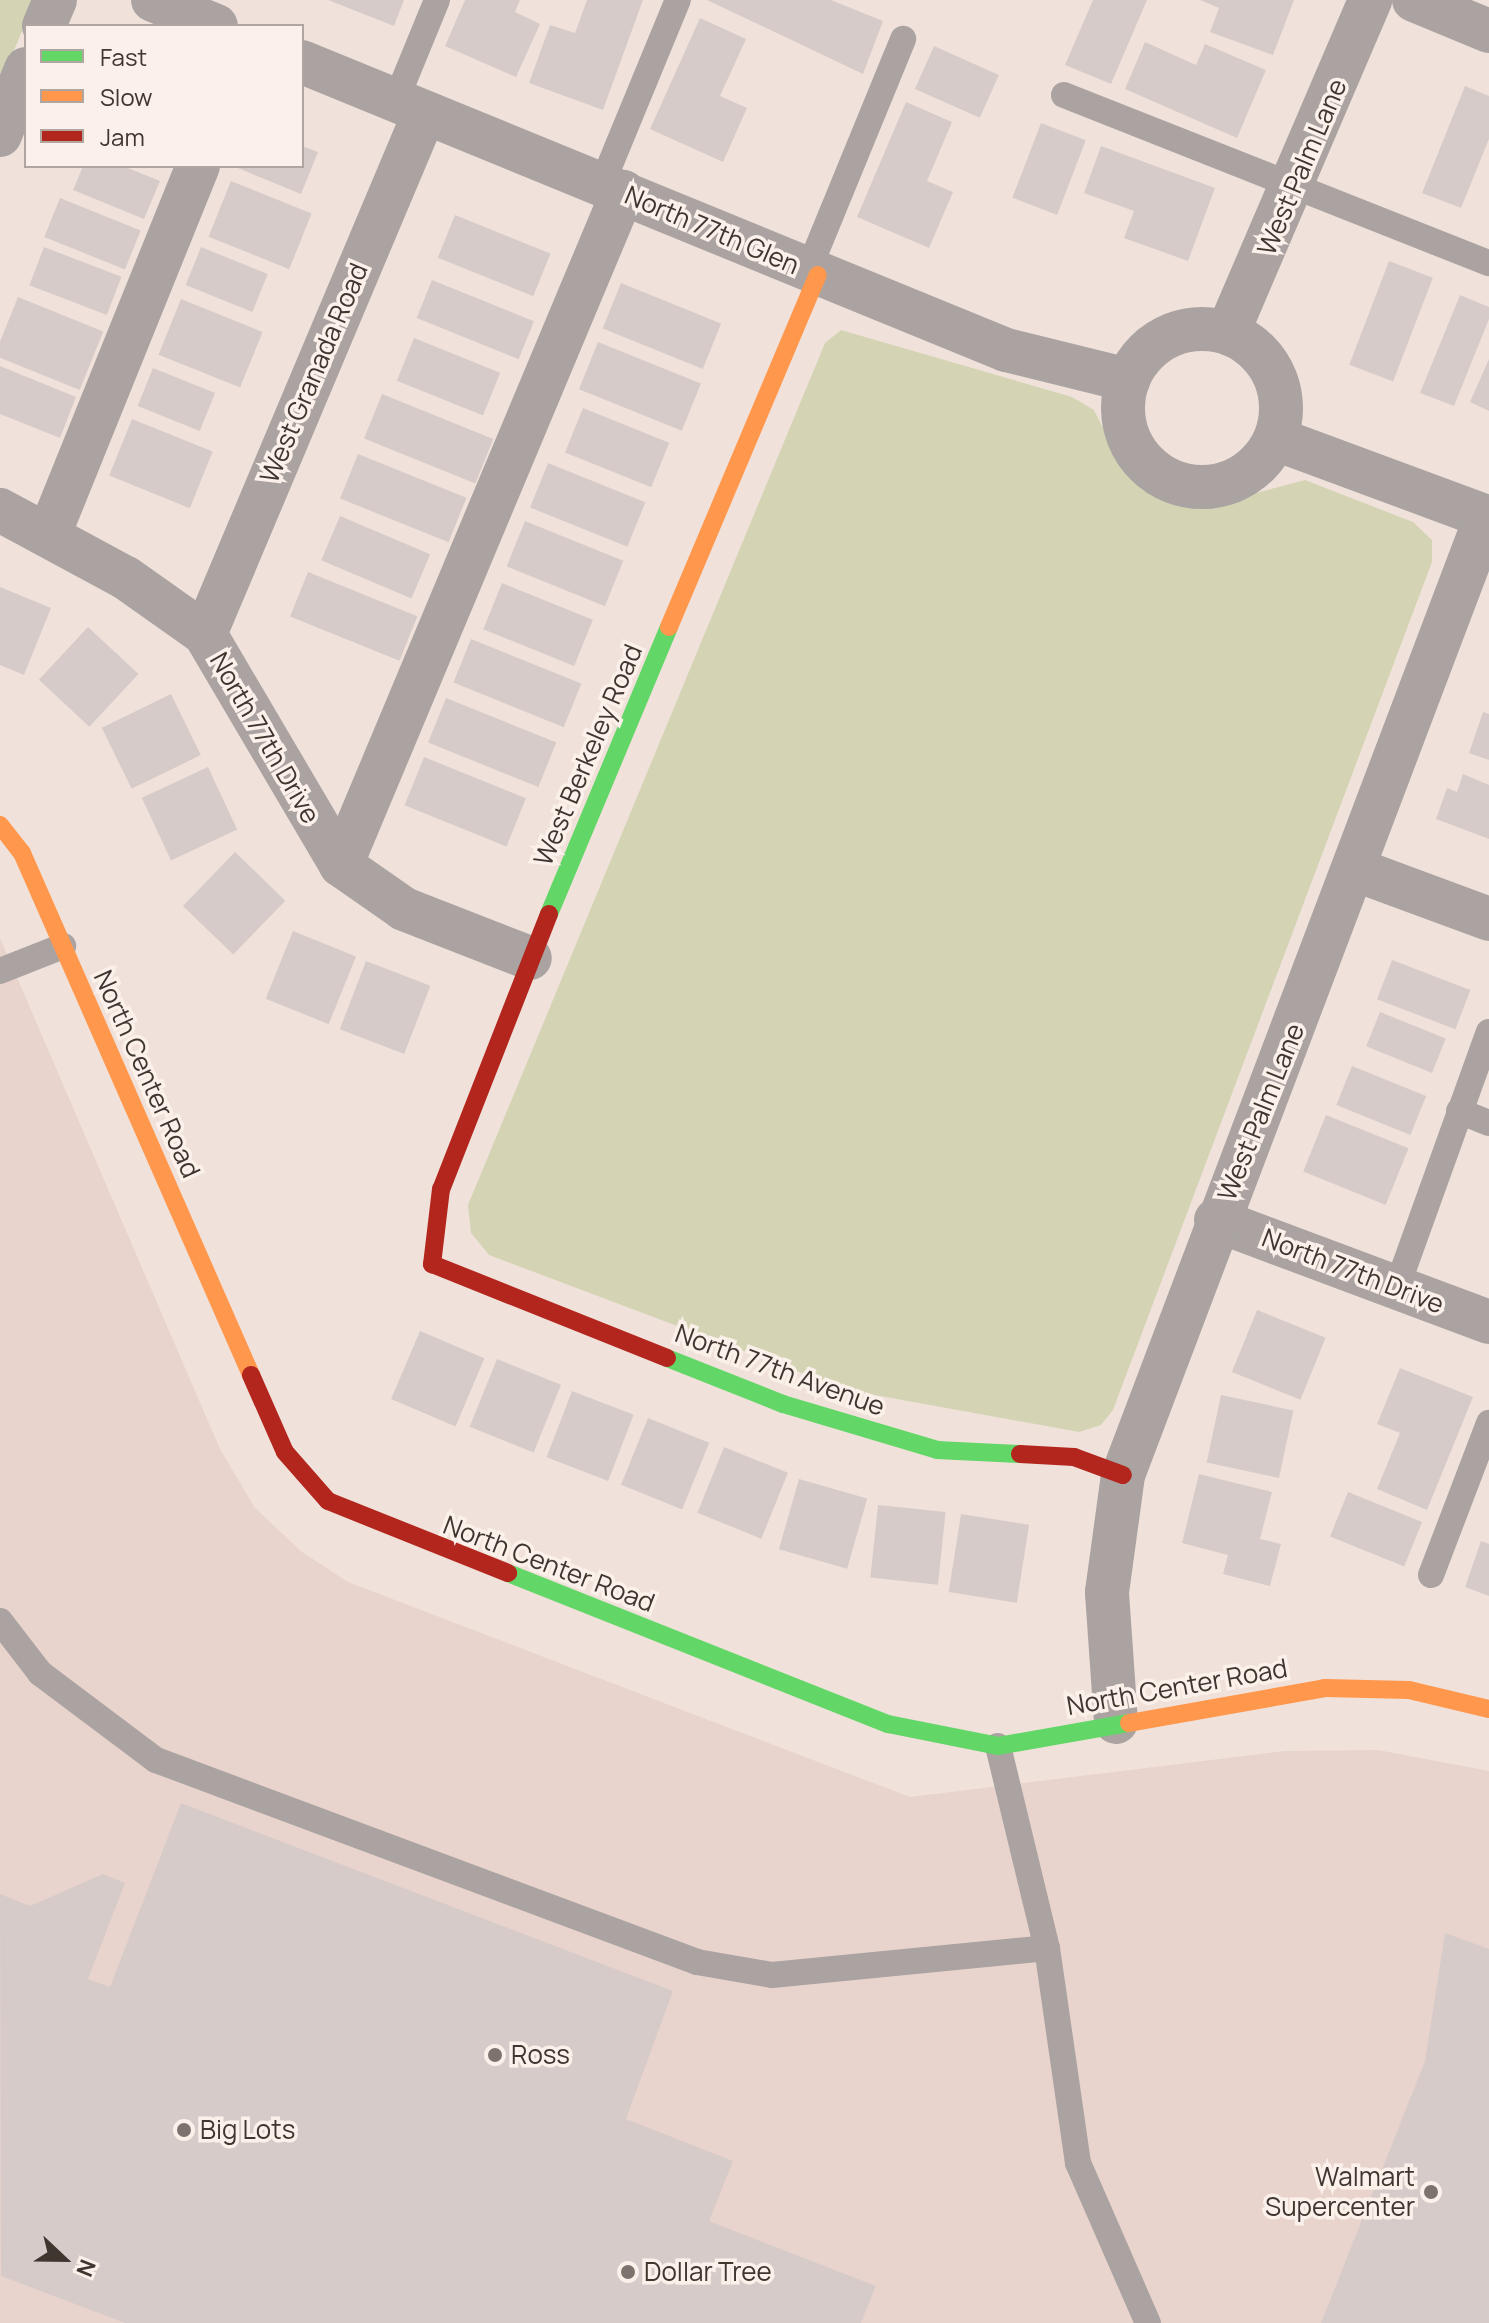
<!DOCTYPE html>
<style>
body{margin:0}
#map{position:relative;width:1489px;height:2323px;overflow:hidden;background:#f0e2da;font-family:Manrope,sans-serif}
div>[style]{position:absolute}
[style*='--x']{left:calc(var(--x)*1px);top:calc(var(--y)*1px);width:calc(var(--w)*1px);rotate:calc(var(--a)*1deg)}
.commercial>*{inset:0;background:#e8d4cc}
.green>*{inset:0;background:#d4d4b5}
.building>*{inset:0;background:#d7cbc9;transform-origin:0 0}
.lane>*{height:26px;margin:-13px;padding:0 13px;transform-origin:13px;border-radius:13px;background:#aaa3a1}
.street>*{height:44px;margin:-22px;padding:0 22px;transform-origin:22px;border-radius:22px;background:#aaa3a1}
.street>.ring{margin:-22px;padding:0;box-sizing:content-box;background:none;border:44px solid #aaa3a1;border-radius:50%}
.fast>*{height:18px;margin:-9px;padding:0 9px;transform-origin:9px;border-radius:9px;background:#63d668}
.slow>*{height:18px;margin:-9px;padding:0 9px;transform-origin:9px;border-radius:9px;background:#ff974d}
.jam>*{height:18px;margin:-9px;padding:0 9px;transform-origin:9px;border-radius:9px;background:#b3261e}
.dots>*{width:22px;height:22px;translate:-50% -50%;box-sizing:border-box;border:4px solid #fbf0ea;border-radius:50%}
span{translate:-50% -50%;white-space:nowrap;text-align:center;line-height:1.15;-webkit-text-stroke:7px #fbf0ea;paint-order:stroke}
.street-label{font-size:26px;color:#403630}
.poi-label{font-size:26px;color:#403630}
.left{translate:0 -50%;text-align:left}
.right{translate:-100% -50%;text-align:right}
.legend{position:absolute;left:24px;top:24px;width:280px;height:144px;box-sizing:border-box;background:#fbf0ea;border:2px solid #b0a6a0;margin:0;padding:10px 14px;list-style:none;font-size:24px;color:#403630}
.legend li{display:flex;align-items:center;gap:16px;height:40px}
.legend b{width:40px;border:2px solid #b0a6a0}
.north{position:absolute;left:24px;top:2219px;width:80px;height:80px;-webkit-text-stroke:6px #fbf0ea;paint-order:stroke;rotate:112deg;font-size:22px;font-weight:700;line-height:32px;text-align:center;color:#403630}
.north::after{content:'';display:block;margin:auto;width:28px;height:36px;background:#403630;clip-path:polygon(50% 0,100% 100%,50% 72%,0 100%)}
</style>
<div id="map">
<div class="commercial">
<div style="clip-path:polygon(0 938px,220px 1449px,255px 1508px,302px 1552px,348px 1582px,910px 1797px,1285px 1751px,1378px 1750px,1489px 1771px,1489px 2323px,0 2323px)"></div>
</div>
<div class="green">
<div style="clip-path:polygon(0 0,35px 0,0 84px)"></div>
<div style="clip-path:polygon(841px 330px,1072px 397px,1094px 410px,1118px 458px,1142px 482px,1178px 501px,1215px 504px,1305px 480px,1413px 522px,1432px 540px,1432px 562px,1113px 1410px,1101px 1425px,1079px 1432px,847px 1390px,489px 1255px,471px 1233px,468px 1205px,825px 343px)"></div>
</div>
<div class="building">
<div style="clip-path:polygon(328px 0,404px 0,394px 26px)"></div>
<div style="clip-path:polygon(465px 0,520px 0,515px 12px,540px 24px,516px 77px,445px 46px)"></div>
<div style="clip-path:polygon(587px 0,643px 0,603px 110px,529px 83px,550px 25px,575px 33px)"></div>
<div style="clip-path:polygon(707px 0,831px 0,883px 21px,863px 74px)"></div>
<div style="clip-path:polygon(1093px 0,1147px 0,1111px 84px,1065px 65px)"></div>
<div style="clip-path:polygon(1200px 0,1294px 0,1273px 55px,1210px 32px,1219px 8px)"></div>
<div style="clip-path:polygon(700px 18px,746px 39px,720px 96px,747px 108px,723px 162px,650px 129px)"></div>
<div style="clip-path:polygon(1145px 42px,1196px 65px,1205px 44px,1266px 70px,1237px 138px,1125px 89px)"></div>
<div style="left:934px;top:46px;width:71px;height:47px;rotate:24deg"></div>
<div style="clip-path:polygon(1465px 86px,1489px 96px,1489px 139px,1461px 208px,1422px 193px)"></div>
<div style="clip-path:polygon(906px 102px,952px 122px,927px 181px,953px 192px,929px 248px,857px 217px)"></div>
<div style="left:1041px;top:123px;width:48px;height:80px;rotate:21deg"></div>
<div style="clip-path:polygon(302px 146px,318px 152px,301px 194px,233px 166px,302px 166px)"></div>
<div style="clip-path:polygon(1101px 146px,1215px 188px,1188px 261px,1124px 238px,1134px 211px,1084px 193px)"></div>
<div style="clip-path:polygon(83px 166px,123px 166px,160px 181px,144px 219px,73px 190px)"></div>
<div style="left:231px;top:181px;width:87px;height:60px;rotate:22deg"></div>
<div style="left:60px;top:198px;width:87px;height:42px;rotate:22deg"></div>
<div style="left:455px;top:215px;width:103px;height:46px;rotate:22deg"></div>
<div style="left:44px;top:247px;width:83px;height:41px;rotate:21deg"></div>
<div style="left:201px;top:247px;width:72px;height:41px;rotate:22deg"></div>
<div style="left:1389px;top:261px;width:47px;height:111px;rotate:21deg"></div>
<div style="left:432px;top:280px;width:110px;height:41px;rotate:22deg"></div>
<div style="left:621px;top:283px;width:108px;height:49px;rotate:22deg"></div>
<div style="clip-path:polygon(1460px 295px,1489px 307px,1489px 319px,1454px 406px,1420px 393px)"></div>
<div style="left:18px;top:297px;width:92px;height:63px;rotate:22deg"></div>
<div style="left:181px;top:299px;width:88px;height:60px;rotate:22deg"></div>
<div style="left:414px;top:338px;width:93px;height:46px;rotate:22deg"></div>
<div style="left:598px;top:342px;width:111px;height:51px;rotate:22deg"></div>
<div style="clip-path:polygon(1489px 359px,1489px 411px,1470px 402px)"></div>
<div style="clip-path:polygon(0 366px,76px 397px,60px 438px,0 414px)"></div>
<div style="left:153px;top:368px;width:67px;height:41px;rotate:22deg"></div>
<div style="left:382px;top:394px;width:120px;height:48px;rotate:22deg"></div>
<div style="left:583px;top:408px;width:93px;height:48px;rotate:22deg"></div>
<div style="left:132px;top:419px;width:87px;height:61px;rotate:22deg"></div>
<div style="left:358px;top:454px;width:117px;height:48px;rotate:22deg"></div>
<div style="left:548px;top:463px;width:105px;height:48px;rotate:22deg"></div>
<div style="left:340px;top:516px;width:98px;height:48px;rotate:23deg"></div>
<div style="left:525px;top:521px;width:106px;height:49px;rotate:22deg"></div>
<div style="left:308px;top:572px;width:118px;height:48px;rotate:22deg"></div>
<div style="left:502px;top:583px;width:98px;height:50px;rotate:22deg"></div>
<div style="clip-path:polygon(0 587px,51px 608px,24px 675px,0 665px)"></div>
<div style="left:88px;top:627px;width:69px;height:72px;rotate:43deg"></div>
<div style="left:471px;top:639px;width:119px;height:47px;rotate:22deg"></div>
<div style="left:171px;top:694px;width:68px;height:77px;rotate:64deg"></div>
<div style="left:446px;top:698px;width:119px;height:48px;rotate:22deg"></div>
<div style="clip-path:polygon(1483px 712px,1489px 714px,1489px 760px,1469px 753px)"></div>
<div style="left:424px;top:757px;width:110px;height:52px;rotate:22deg"></div>
<div style="left:208px;top:767px;width:69px;height:73px;rotate:65deg"></div>
<div style="clip-path:polygon(1463px 774px,1489px 785px,1489px 839px,1436px 819px,1447px 788px,1457px 792px)"></div>
<div style="left:235px;top:852px;width:70px;height:75px;rotate:44deg"></div>
<div style="left:293px;top:931px;width:68px;height:73px;rotate:22deg"></div>
<div style="left:1392px;top:960px;width:84px;height:42px;rotate:21deg"></div>
<div style="left:366px;top:961px;width:69px;height:73px;rotate:21deg"></div>
<div style="left:1380px;top:1012px;width:71px;height:37px;rotate:22deg"></div>
<div style="left:1352px;top:1066px;width:80px;height:42px;rotate:22deg"></div>
<div style="left:1326px;top:1115px;width:89px;height:61px;rotate:22deg"></div>
<div style="left:1257px;top:1310px;width:74px;height:67px;rotate:22deg"></div>
<div style="left:420px;top:1331px;width:70px;height:74px;rotate:23deg"></div>
<div style="left:497px;top:1359px;width:69px;height:73px;rotate:22deg"></div>
<div style="clip-path:polygon(1400px 1368px,1473px 1397px,1427px 1510px,1377px 1489px,1400px 1433px,1377px 1424px)"></div>
<div style="left:572px;top:1391px;width:66px;height:71px;rotate:21deg"></div>
<div style="left:1221px;top:1395px;width:74px;height:69px;rotate:12deg"></div>
<div style="left:648px;top:1418px;width:66px;height:72px;rotate:22deg"></div>
<div style="left:724px;top:1447px;width:69px;height:71px;rotate:22deg"></div>
<div style="clip-path:polygon(1199px 1474px,1272px 1492px,1260px 1539px,1281px 1544px,1270px 1586px,1223px 1574px,1228px 1555px,1182px 1543px)"></div>
<div style="left:799px;top:1479px;width:71px;height:73px;rotate:16deg"></div>
<div style="left:1348px;top:1492px;width:80px;height:48px;rotate:22deg"></div>
<div style="left:878px;top:1505px;width:68px;height:73px;rotate:6deg"></div>
<div style="left:961px;top:1514px;width:69px;height:79px;rotate:9deg"></div>
<div style="clip-path:polygon(1481px 1541px,1489px 1544px,1489px 1596px,1465px 1587px)"></div>
<div style="clip-path:polygon(181px 1803px,673px 1991px,626px 2119px,733px 2161px,709px 2221px,876px 2286px,861px 2323px,125px 2323px,1px 2276px,0 1894px,30px 1906px,103px 1874px,125px 1883px,88px 1979px,110px 1987px)"></div>
<div style="clip-path:polygon(1445px 1933px,1489px 1949px,1489px 2323px,1321px 2323px,1425px 2061px)"></div>
</div>
<div class="lane">
<div style="--x:1064;--y:95;--w:457;--a:21.6"></div>
<div style="--x:396;--y:100;--w:108;--a:-67.7"></div>
<div style="--x:602;--y:184;--w:199;--a:-67.6"></div>
<div style="--x:808;--y:271;--w:251;--a:-67.7"></div>
<div style="--x:0;--y:971;--w:68;--a:-21.6"></div>
<div style="--x:1459;--y:1111;--w:32;--a:22"></div>
<div style="--x:1397;--y:1287;--w:271;--a:-70.2"></div>
<div style="--x:1431;--y:1575;--w:163;--a:-69.1"></div>
<div style="--x:0;--y:1621;--w:66;--a:52.4"></div>
<div style="--x:40;--y:1673;--w:145;--a:36.9"></div>
<div style="--x:156;--y:1760;--w:577;--a:20.47"></div>
<div style="--x:697;--y:1962;--w:76;--a:9.8"></div>
<div style="--x:772;--y:1975;--w:276;--a:-5.6"></div>
<div style="--x:998;--y:1746;--w:208;--a:76.4"></div>
<div style="--x:1047;--y:1948;--w:217;--a:81.8"></div>
<div style="--x:1078;--y:2163;--w:175;--a:66.4"></div>
</div>
<div class="street">
<div style="--x:153;--y:0;--w:68;--a:22.4"></div>
<div style="--x:1414;--y:0;--w:81;--a:22.5"></div>
<div style="--x:44;--y:26;--w:28;--a:-67"></div>
<div style="--x:302;--y:62;--w:761;--a:22.25"></div>
<div style="--x:1006;--y:350;--w:126;--a:13.8"></div>
<div style="--x:0;--y:135;--w:71;--a:-68.5"></div>
<div class="ring" style="left:1123px;top:329px;width:114px;height:114px"></div>
<div style="--x:1228;--y:332;--w:361;--a:-66.8"></div>
<div style="--x:1276;--y:439;--w:227;--a:20.3"></div>
<div style="--x:0;--y:510;--w:143;--a:28.4"></div>
<div style="--x:126;--y:578;--w:97;--a:35.3"></div>
<div style="--x:205;--y:634;--w:268;--a:59.5"></div>
<div style="--x:341;--y:865;--w:77;--a:34.9"></div>
<div style="--x:404;--y:909;--w:135;--a:21.3"></div>
<div style="--x:50;--y:532;--w:395;--a:-68"></div>
<div style="--x:205;--y:634;--w:566;--a:-67.15"></div>
<div style="--x:341;--y:865;--w:730;--a:-67.27"></div>
<div style="--x:1354;--y:869;--w:144;--a:20.3"></div>
<div style="--x:1216;--y:1220;--w:291;--a:20.5"></div>
<div style="--x:1116;--y:1722;--w:130;--a:-94"></div>
<div style="--x:1107;--y:1592;--w:118;--a:-82.2"></div>
<div style="--x:1123;--y:1475;--w:1024;--a:-69.25"></div>
</div>
<div class="fast">
<div style="--x:549;--y:914;--w:311;--a:-67.3"></div>
<div style="--x:667;--y:1358;--w:125;--a:21.6"></div>
<div style="--x:783;--y:1404;--w:161;--a:16.6"></div>
<div style="--x:937;--y:1450;--w:83;--a:2.8"></div>
<div style="--x:508;--y:1573;--w:409;--a:21.7"></div>
<div style="--x:888;--y:1724;--w:112;--a:11.3"></div>
<div style="--x:998;--y:1746;--w:133;--a:-10"></div>
</div>
<div class="slow">
<div style="--x:669;--y:627;--w:382;--a:-67.1"></div>
<div style="--x:0;--y:825;--w:36;--a:52"></div>
<div style="--x:22;--y:853;--w:570;--a:66.31"></div>
<div style="--x:1129;--y:1723;--w:199;--a:-10.1"></div>
<div style="--x:1325;--y:1688;--w:84;--a:1.4"></div>
<div style="--x:1409;--y:1690;--w:82;--a:13.4"></div>
</div>
<div class="jam">
<div style="--x:549;--y:914;--w:295;--a:111.4"></div>
<div style="--x:441;--y:1189;--w:76;--a:96.8"></div>
<div style="--x:432;--y:1264;--w:253;--a:21.8"></div>
<div style="--x:251;--y:1375;--w:84;--a:66.2"></div>
<div style="--x:285;--y:1452;--w:65;--a:48.7"></div>
<div style="--x:328;--y:1501;--w:194;--a:21.8"></div>
<div style="--x:1020;--y:1454;--w:54;--a:3.2"></div>
<div style="--x:1074;--y:1457;--w:52;--a:20.2"></div>
</div>
<div class="dots">
<div style="left:495px;top:2055px;background:#7e726c"></div>
<div style="left:184px;top:2130px;background:#7e726c"></div>
<div style="left:1431px;top:2192px;background:#7e726c"></div>
<div style="left:628px;top:2272px;background:#7e726c"></div>
</div>
<div class="street-label">
<span style="left:1302px;top:167px;rotate:-67deg">West Palm Lane</span>
<span style="left:712px;top:230px;rotate:23deg">North 77th Glen</span>
<span style="left:314px;top:373px;rotate:-67deg">West Granada Road</span>
<span style="left:265px;top:738px;rotate:60deg">North 77th Drive</span>
<span style="left:588px;top:755px;rotate:-67deg">West Berkeley Road</span>
<span style="left:147px;top:1074px;rotate:66deg">North Center Road</span>
<span style="left:1261px;top:1112px;rotate:-68deg">West Palm Lane</span>
<span style="left:1353px;top:1271px;rotate:21deg">North 77th Drive</span>
<span style="left:780px;top:1370px;rotate:20deg">North 77th Avenue</span>
<span style="left:549px;top:1564px;rotate:21deg">North Center Road</span>
<span style="left:1177px;top:1687px;rotate:-10deg">North Center Road</span>
</div>
<div class="poi-label">
<span class="left" style="left:511px;top:2055px">Ross</span>
<span class="left" style="left:200px;top:2130px">Big Lots</span>
<span class="right" style="left:1415px;top:2192px">Walmart<br>Supercenter</span>
<span class="left" style="left:644px;top:2272px">Dollar Tree</span>
</div>
<ul class="legend">
<li><b style="height:10px;background:#63d668"></b>Fast</li>
<li><b style="height:10px;background:#ff974d"></b>Slow</li>
<li><b style="height:10px;background:#b3261e"></b>Jam</li>
</ul>
<div class="north">N</div>
</div>
